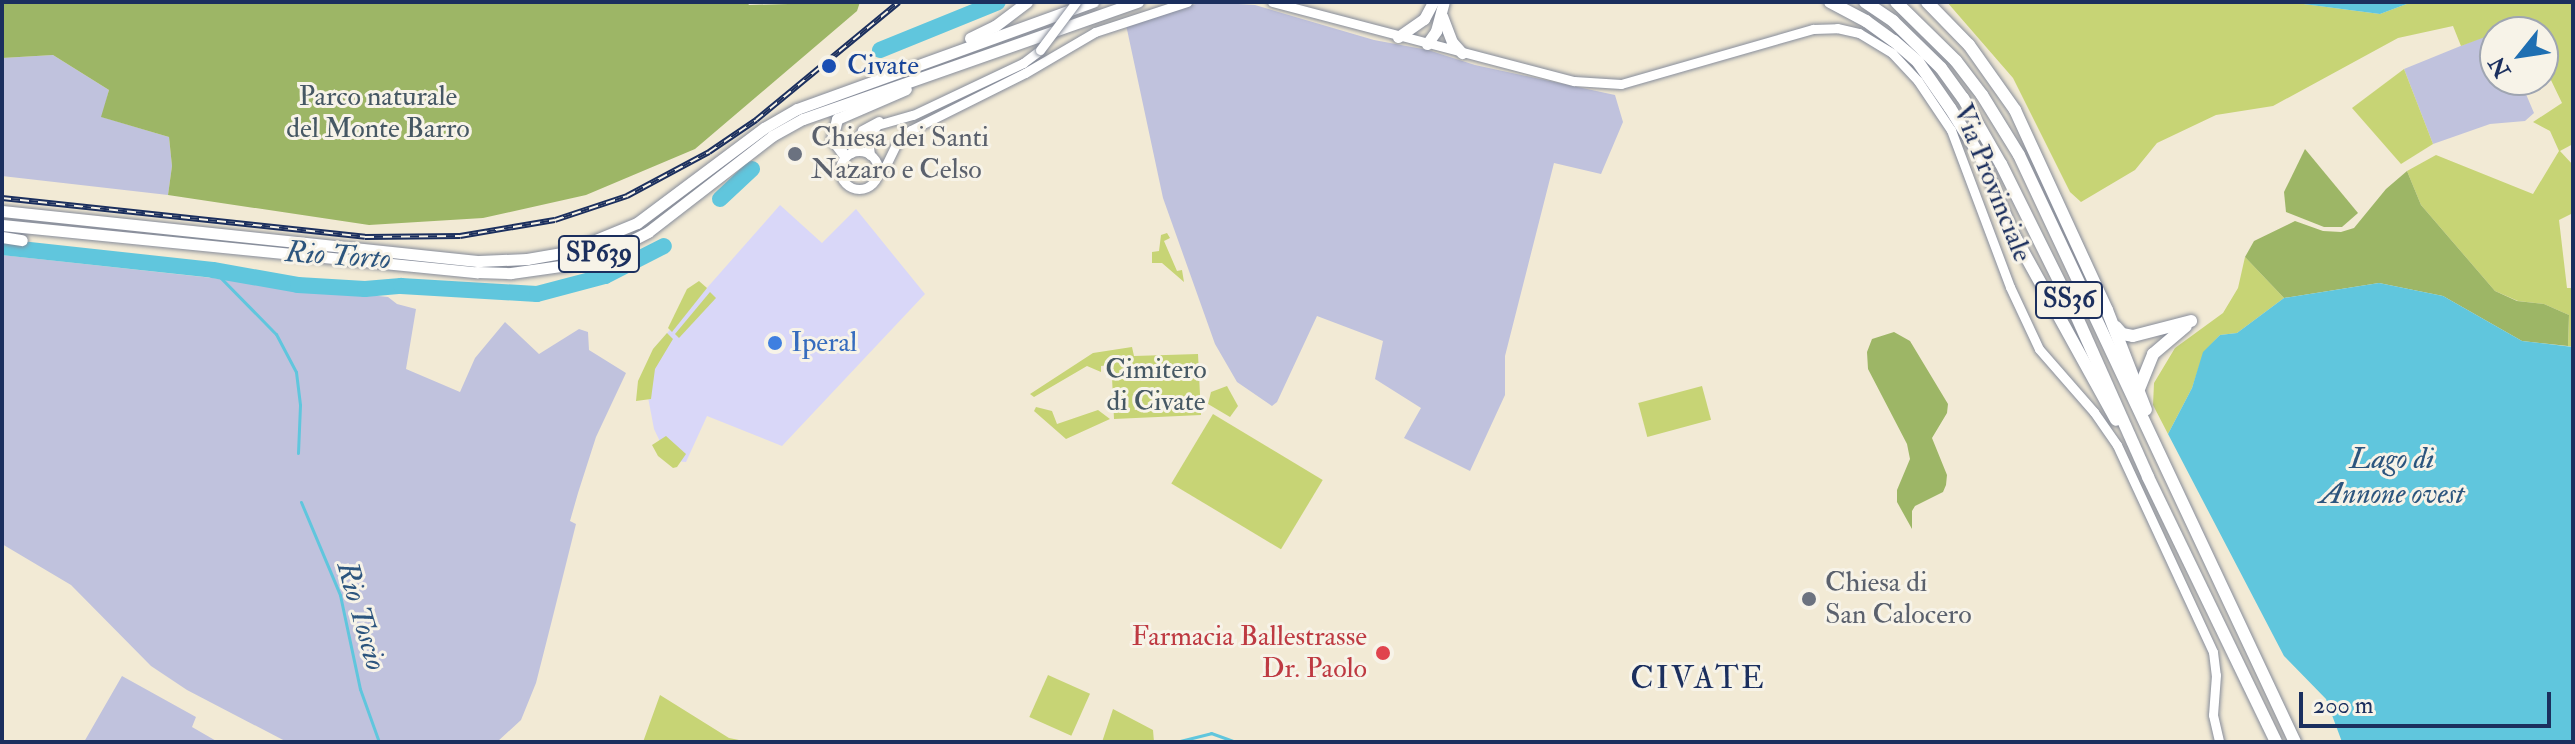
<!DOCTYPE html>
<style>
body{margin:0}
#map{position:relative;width:2575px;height:744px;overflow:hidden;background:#f2ead5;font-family:"IM FELL Double Pica",serif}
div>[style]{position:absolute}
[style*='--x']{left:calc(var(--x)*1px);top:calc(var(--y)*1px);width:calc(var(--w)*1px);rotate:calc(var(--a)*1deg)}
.built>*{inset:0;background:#d9d7f8}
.industrial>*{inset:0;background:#c0c2dd}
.green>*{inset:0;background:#c7d475;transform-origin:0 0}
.forest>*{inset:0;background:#9db666}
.water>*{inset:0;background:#60c6dd}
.stream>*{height:3px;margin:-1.5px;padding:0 1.5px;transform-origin:1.5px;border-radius:1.5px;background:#60c6dd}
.river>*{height:16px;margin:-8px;padding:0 8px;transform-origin:8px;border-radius:8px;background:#60c6dd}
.roads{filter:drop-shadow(0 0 2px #868c9a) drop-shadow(0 0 2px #868c9a)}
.secondary>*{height:9px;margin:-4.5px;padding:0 4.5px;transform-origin:4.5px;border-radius:4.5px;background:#fff}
.secondary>.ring{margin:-4.5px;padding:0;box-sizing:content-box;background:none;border:9px solid #fff;border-radius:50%}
.primary>*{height:11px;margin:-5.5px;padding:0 5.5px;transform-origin:5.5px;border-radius:5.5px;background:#fff}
.highway>*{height:12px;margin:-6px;padding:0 6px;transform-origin:6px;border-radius:6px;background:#fff}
.rail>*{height:6px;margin-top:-3px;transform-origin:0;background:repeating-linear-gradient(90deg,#f7f3e8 0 9px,#1b2f5e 0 18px);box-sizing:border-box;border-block:2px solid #1b2f5e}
.bridges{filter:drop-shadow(0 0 2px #868c9a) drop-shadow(0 0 2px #868c9a)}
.secondary-bridge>*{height:9px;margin:-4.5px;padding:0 4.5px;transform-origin:4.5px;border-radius:4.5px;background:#fff}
.dots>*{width:22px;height:22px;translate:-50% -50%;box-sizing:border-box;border:4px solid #f7f3e8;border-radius:50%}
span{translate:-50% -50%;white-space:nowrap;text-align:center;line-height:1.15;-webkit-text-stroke:6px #f7f3e8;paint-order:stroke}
.shield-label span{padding:2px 6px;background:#f7f3e8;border:2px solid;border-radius:6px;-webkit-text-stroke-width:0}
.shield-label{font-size:26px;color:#1b2f5e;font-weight:700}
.transit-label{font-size:28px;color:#164399}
.left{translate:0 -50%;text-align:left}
.park-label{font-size:28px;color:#465864}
.worship-label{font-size:28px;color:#5b616d}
.street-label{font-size:28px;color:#1b2f5e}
.shop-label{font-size:28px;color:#366cbe}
.health-label{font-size:28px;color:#be3a42}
.right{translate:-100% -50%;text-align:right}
.water-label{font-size:30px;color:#2c557e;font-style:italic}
.quarter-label{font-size:32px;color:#1b2f5e;letter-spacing:2px}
.frame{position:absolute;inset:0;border:4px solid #1b2f5e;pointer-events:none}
.north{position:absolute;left:2479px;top:16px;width:80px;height:80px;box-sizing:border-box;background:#f7f3e8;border:2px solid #9fa5b1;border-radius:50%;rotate:240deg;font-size:22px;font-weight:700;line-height:32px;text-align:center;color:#1b2f5e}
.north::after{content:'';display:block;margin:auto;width:28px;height:36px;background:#1f6fb2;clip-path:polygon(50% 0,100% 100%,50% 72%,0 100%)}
.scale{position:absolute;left:2299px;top:692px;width:252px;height:36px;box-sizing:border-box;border:4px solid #1b2f5e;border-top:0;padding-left:10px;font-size:24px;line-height:28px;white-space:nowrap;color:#1b2f5e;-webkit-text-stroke:6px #f7f3e8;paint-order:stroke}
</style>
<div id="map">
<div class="built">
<div style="clip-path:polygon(780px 205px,822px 243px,856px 209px,925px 294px,782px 446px,707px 416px,686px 462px,675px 461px,665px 452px,654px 429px,647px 392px,654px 348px)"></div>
</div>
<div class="industrial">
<div style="clip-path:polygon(1205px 2px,1255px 5px,1374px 40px,1428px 50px,1475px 65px,1615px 95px,1623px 122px,1601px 174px,1554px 163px,1505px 356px,1505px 395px,1470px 471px,1404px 438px,1421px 408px,1375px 379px,1383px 341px,1317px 316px,1277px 402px,1272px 406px,1237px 382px,1215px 344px,1163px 198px,1125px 20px)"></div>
<div style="clip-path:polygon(2495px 32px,2495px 80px,2520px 80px,2534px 113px,2525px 121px,2490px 124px,2433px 144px,2404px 69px)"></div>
<div style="clip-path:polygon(53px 55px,109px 90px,102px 117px,169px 137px,172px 166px,168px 195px,2px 176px,2px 58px)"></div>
<div style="clip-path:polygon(2px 255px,388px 297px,397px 304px,416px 309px,406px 369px,460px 392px,475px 358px,505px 322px,539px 354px,579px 329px,588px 332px,589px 350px,626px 373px,596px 437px,578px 493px,570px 521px,576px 524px,552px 620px,536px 683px,521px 720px,497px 742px,287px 742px,187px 690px,151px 666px,71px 585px,2px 544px)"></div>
<div style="clip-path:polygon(122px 676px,196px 717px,192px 727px,218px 742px,84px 742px)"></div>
</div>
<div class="green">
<div style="clip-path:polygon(1947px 2px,2288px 2px,2380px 14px,2412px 2px,2573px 2px,2573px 144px,2560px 151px,2573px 165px,2573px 213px,2559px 220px,2567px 288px,2573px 288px,2573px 347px,2568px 346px,2569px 315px,2544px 304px,2518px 301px,2495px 291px,2421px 205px,2407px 171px,2436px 155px,2533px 194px,2559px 151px,2550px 131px,2533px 122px,2562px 103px,2549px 76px,2543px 78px,2543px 32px,2501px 31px,2461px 46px,2453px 26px,2398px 38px,2273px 106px,2216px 115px,2157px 143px,2135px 170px,2081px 202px,2070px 192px,2013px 78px)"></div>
<div style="clip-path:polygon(2404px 69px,2433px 144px,2401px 164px,2352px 108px)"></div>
<div style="clip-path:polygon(1167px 233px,1170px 238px,1164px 241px,1177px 271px,1182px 270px,1184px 282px,1162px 263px,1152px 263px,1152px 252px,1159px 251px,1161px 235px)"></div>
<div style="clip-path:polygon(2245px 257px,2284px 298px,2237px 333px,2220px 335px,2204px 352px,2192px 388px,2168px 434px,2153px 405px,2154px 383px,2175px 348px,2223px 313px,2238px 288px)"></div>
<div style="clip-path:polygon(699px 281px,707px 288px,672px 332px,668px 328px,687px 289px)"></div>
<div style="clip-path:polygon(710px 292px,716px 298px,679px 338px,675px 334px)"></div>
<div style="clip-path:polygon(667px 333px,673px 339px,655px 369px,651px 399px,636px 401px,638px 381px,653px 349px)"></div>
<div style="clip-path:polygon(1132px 347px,1134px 356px,1198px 354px,1201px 415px,1114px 419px,1111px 357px,1121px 355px,1110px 356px,1110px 365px,1101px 366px,1101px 372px,1087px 366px,1034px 397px,1030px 394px,1093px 353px)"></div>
<div style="clip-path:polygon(1227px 386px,1238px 406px,1230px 417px,1208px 404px,1211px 392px)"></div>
<div style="left:1702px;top:386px;width:35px;height:66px;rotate:75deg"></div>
<div style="clip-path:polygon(1036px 407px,1052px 411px,1057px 424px,1098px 410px,1110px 419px,1066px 439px,1034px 411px)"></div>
<div style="left:1213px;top:414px;width:128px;height:81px;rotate:31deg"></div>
<div style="clip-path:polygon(666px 436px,686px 454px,677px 467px,673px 468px,658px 456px,652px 445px)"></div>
<div style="left:1048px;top:675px;width:46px;height:46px;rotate:24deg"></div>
<div style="clip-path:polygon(660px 695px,729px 738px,749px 742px,643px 742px)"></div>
<div style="clip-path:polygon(1113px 709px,1153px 730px,1154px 742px,1097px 742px,1102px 742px)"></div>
</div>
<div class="forest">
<div style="clip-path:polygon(2px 2px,747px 2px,749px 5px,860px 2px,857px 11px,695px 149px,586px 195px,483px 218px,369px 225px,168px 195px,172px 166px,169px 137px,101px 117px,109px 90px,53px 55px,2px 58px)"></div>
<div style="clip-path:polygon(2305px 149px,2358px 213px,2342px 227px,2324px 227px,2286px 212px,2284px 192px)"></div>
<div style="clip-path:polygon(2407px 171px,2421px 205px,2495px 291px,2517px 301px,2544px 304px,2569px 315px,2568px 346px,2522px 341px,2443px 296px,2379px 283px,2284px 298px,2245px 257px,2254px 241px,2295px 221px,2323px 231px,2341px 232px,2354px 228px,2386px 189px)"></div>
<div style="clip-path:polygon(1894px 332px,1910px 341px,1948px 404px,1947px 413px,1932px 438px,1947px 475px,1946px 485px,1943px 492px,1915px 506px,1912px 511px,1912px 529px,1897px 502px,1897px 490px,1910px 459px,1907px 444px,1868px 369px,1867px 352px,1872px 339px)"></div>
</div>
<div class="water">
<div style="clip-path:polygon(2288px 2px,2412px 2px,2380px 14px)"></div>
<div style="clip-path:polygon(2379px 283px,2443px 296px,2522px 341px,2573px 347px,2573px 742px,2342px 742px,2326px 699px,2284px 656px,2168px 434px,2192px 388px,2203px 352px,2220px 335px,2237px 333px,2284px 298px)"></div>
</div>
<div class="stream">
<div style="--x:213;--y:270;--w:90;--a:45.5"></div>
<div style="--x:276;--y:334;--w:43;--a:62.2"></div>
<div style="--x:296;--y:372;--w:33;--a:83"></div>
<div style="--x:300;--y:405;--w:48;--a:92.4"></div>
<div style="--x:301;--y:502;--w:101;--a:67.2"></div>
<div style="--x:340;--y:595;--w:96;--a:78"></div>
<div style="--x:360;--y:689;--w:56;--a:70.3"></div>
<div style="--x:1176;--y:742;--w:36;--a:-14"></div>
<div style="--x:1211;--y:733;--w:27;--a:20"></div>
</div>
<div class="river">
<div style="--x:880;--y:50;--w:127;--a:-22.1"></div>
<div style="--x:720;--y:199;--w:44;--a:-43.2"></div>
<div style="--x:2;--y:247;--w:212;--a:6.2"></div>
<div style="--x:213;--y:270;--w:86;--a:10"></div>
<div style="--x:298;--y:285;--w:67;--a:3.4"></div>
<div style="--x:365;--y:289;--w:36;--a:-5"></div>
<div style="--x:401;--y:286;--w:136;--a:3.4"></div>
<div style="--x:537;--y:294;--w:70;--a:-14.8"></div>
<div style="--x:605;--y:276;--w:66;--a:-27"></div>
</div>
<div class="roads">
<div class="secondary">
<div style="--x:1272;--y:2;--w:312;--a:14.7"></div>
<div style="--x:1574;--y:81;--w:47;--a:3.7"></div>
<div style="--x:1621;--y:84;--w:200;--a:-16"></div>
<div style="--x:1813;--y:29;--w:24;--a:-2"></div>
<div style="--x:1837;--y:28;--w:23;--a:13"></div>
<div style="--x:1859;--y:33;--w:39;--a:31"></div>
<div style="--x:1892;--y:53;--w:38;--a:47"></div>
<div style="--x:1918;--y:81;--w:59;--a:56"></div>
<div style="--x:1951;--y:130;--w:168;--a:69.4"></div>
<div style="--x:2010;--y:287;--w:68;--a:64.9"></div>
<div style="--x:2039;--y:349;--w:84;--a:48.9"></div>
<div style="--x:2094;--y:412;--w:40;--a:55.1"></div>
<div style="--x:2117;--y:445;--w:228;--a:65.1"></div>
<div style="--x:2213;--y:652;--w:23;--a:83"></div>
<div style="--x:2216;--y:675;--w:40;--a:94.3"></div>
<div style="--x:2213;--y:715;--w:28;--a:77"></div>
<div class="ring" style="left:840px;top:151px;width:29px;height:29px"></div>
<div style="--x:851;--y:153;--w:25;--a:-64"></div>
<div style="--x:862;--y:130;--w:19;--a:-28"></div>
<div style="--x:870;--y:155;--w:17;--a:-97"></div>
<div style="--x:868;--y:138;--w:16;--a:-55"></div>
<div style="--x:877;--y:125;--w:37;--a:-16"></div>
<div style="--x:913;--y:115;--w:122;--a:-25.3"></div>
<div style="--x:1023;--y:63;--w:21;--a:-37"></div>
<div style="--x:877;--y:173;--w:12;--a:-42"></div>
<div style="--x:886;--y:165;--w:25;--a:-64"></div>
<div style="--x:897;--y:142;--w:18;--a:-41"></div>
<div style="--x:911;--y:130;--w:127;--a:-26.6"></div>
<div style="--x:1025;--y:73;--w:81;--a:-30.4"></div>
<div style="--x:1095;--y:32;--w:97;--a:-18.1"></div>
</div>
<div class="primary">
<div style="--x:1442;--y:16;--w:28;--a:69"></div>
<div style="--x:1452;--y:42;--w:15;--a:48"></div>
<div style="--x:1398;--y:37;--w:32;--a:-35"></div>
<div style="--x:1424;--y:19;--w:19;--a:-62"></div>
<div style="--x:970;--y:38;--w:28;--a:-26"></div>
<div style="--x:995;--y:26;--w:40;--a:-37"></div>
<div style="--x:1427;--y:44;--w:16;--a:-55"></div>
<div style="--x:1436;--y:31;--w:30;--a:-75"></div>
<div style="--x:845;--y:156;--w:21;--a:-127"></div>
<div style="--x:832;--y:139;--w:21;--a:-76"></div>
<div style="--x:837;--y:119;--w:75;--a:-23.5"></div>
<div style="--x:2;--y:211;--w:480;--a:6"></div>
<div style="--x:479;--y:261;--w:48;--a:-2.4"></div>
<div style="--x:527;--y:259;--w:40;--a:-10"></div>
<div style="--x:566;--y:252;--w:77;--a:-22.2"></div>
<div style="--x:637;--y:223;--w:159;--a:-36.8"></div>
<div style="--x:764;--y:128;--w:38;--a:-30"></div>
<div style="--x:797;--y:109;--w:315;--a:-19.9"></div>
<div style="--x:2;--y:225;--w:477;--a:5.7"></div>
<div style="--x:477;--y:272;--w:34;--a:2"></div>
<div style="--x:511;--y:273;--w:57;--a:-8.1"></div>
<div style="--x:567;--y:265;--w:51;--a:-18.4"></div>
<div style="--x:615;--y:249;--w:37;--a:-27"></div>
<div style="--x:648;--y:232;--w:157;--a:-37.7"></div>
<div style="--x:772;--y:136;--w:35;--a:-29"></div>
<div style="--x:803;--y:119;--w:355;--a:-19.3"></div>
<div style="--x:2;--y:237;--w:20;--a:9"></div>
</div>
<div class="highway">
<div style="--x:1830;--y:2;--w:41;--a:27.8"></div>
<div style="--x:1866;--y:21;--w:34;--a:36"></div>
<div style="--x:1894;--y:41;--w:32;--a:41"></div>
<div style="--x:1918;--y:62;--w:56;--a:55.2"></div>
<div style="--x:1950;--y:108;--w:57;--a:58"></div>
<div style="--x:1980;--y:156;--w:86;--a:66.7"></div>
<div style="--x:2014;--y:235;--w:211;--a:61.1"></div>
<div style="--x:1865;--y:2;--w:34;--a:34"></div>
<div style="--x:1893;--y:21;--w:67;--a:44.4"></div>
<div style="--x:1941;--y:68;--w:37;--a:54"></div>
<div style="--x:1963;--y:98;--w:76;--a:60.1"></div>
<div style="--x:2001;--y:164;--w:169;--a:63.6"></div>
<div style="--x:2076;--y:315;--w:177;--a:66"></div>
<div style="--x:2148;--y:477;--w:294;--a:64.2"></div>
<div style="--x:1896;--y:2;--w:84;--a:44.5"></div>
<div style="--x:1956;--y:61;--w:43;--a:52.6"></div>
<div style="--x:1982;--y:95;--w:70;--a:58.3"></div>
<div style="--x:2019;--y:155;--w:649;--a:64.82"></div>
<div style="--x:1927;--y:2;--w:60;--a:45.7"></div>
<div style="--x:1969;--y:45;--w:80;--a:54.7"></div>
<div style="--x:2015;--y:110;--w:220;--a:65.3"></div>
<div style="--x:2107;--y:310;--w:107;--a:68.7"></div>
<div style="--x:2116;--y:327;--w:9;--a:49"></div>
<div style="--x:2122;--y:334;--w:11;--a:10"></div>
<div style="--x:2133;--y:336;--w:60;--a:-14.5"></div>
<div style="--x:2139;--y:389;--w:38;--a:-68"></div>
<div style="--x:2153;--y:354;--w:43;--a:-40.3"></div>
</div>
</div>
<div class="rail">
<div style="--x:2;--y:198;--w:365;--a:6.1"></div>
<div style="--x:365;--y:237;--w:95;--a:-0.6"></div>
<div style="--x:460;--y:236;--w:96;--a:-9.6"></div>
<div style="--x:555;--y:220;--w:76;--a:-18.4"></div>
<div style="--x:627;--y:196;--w:93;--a:-28.2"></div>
<div style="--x:709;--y:152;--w:57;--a:-34.2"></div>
<div style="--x:756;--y:120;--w:185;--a:-39.5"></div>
</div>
<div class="bridges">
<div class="secondary-bridge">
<div style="--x:1040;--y:50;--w:60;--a:-53.1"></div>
</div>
</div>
<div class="dots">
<div style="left:829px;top:66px;background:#1a4fb4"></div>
<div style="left:795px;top:154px;background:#6b7280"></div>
<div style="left:775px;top:343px;background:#3f7fe0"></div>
<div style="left:1809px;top:599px;background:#6b7280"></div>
<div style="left:1383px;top:653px;background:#e0444e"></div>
</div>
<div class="shield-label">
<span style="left:599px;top:254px">SP639</span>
<span style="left:2069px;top:300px">SS36</span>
</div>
<div class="transit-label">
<span class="left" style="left:847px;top:66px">Civate</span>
</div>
<div class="park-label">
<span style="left:378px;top:113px">Parco naturale<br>del Monte Barro</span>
<span style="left:1156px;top:386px">Cimitero<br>di Civate</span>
</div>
<div class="worship-label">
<span class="left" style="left:811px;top:154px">Chiesa dei Santi<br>Nazaro e Celso</span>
<span class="left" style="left:1825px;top:599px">Chiesa di<br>San Calocero</span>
</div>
<div class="street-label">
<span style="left:1992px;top:183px;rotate:68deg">Via Provinciale</span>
</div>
<div class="shop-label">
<span class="left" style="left:791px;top:343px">Iperal</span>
</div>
<div class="health-label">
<span class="right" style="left:1367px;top:653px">Farmacia Ballestrasse<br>Dr. Paolo</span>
</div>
<div class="water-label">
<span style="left:338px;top:256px;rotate:4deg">Rio Torto</span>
<span style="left:2392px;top:476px">Lago di<br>Annone ovest</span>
<span style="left:361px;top:616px;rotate:74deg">Rio Toscio</span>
</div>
<div class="quarter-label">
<span style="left:1698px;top:678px">CIVATE</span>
</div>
<div class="frame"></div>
<div class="north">N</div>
<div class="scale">200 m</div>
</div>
